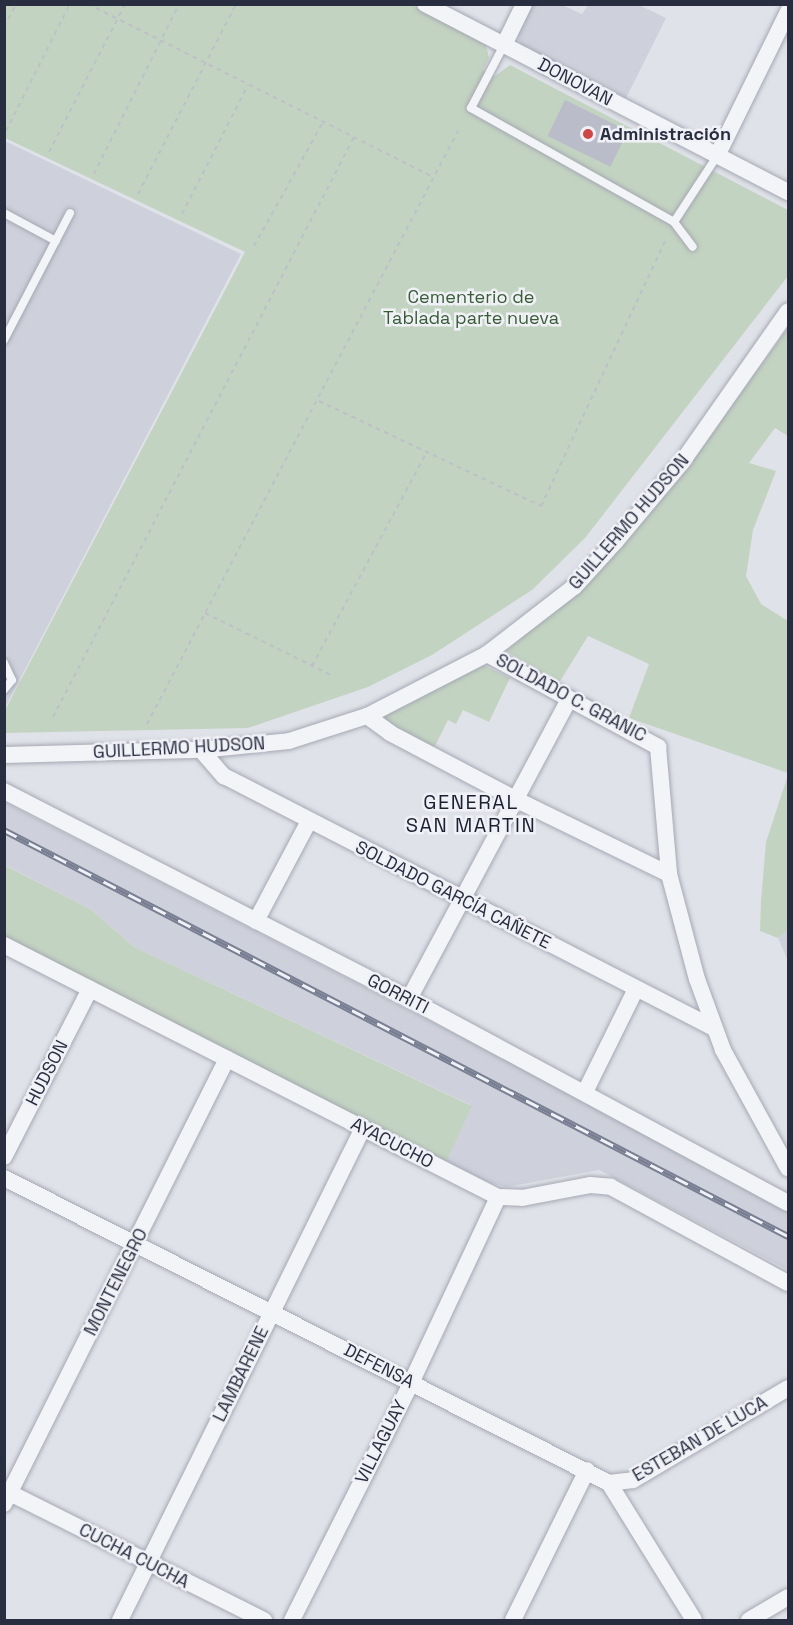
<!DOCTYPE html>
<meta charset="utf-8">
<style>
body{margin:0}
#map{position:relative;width:793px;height:1625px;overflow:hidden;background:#e0e2e9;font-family:"Space Grotesk",sans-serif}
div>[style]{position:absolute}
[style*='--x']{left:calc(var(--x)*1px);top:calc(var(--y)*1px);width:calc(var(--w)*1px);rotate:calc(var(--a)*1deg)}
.built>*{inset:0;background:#ced1db}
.green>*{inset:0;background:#c3d3c1}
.building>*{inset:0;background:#babdc9;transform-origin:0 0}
.path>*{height:2px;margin-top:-1px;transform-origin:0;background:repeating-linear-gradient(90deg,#bec0c7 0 4.5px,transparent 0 9px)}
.roads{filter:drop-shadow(0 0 2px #a5a8b3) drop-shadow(0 0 2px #a5a8b3)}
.lane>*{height:8px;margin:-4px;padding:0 4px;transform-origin:4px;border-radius:4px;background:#f3f4f7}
.street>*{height:16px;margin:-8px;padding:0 8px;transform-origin:8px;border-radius:8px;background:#f3f4f7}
.rail>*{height:7px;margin-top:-3.5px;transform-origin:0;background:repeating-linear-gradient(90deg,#f0f1f6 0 14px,#797f93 0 28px);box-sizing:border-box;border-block:2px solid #797f93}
.dots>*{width:16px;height:16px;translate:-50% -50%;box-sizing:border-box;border:3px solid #f0f1f6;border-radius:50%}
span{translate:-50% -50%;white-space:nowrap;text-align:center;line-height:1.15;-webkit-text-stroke:5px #f0f1f6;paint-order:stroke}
.street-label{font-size:18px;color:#292d40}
.poi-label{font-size:18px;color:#292d40;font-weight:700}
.left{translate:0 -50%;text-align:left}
.park-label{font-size:18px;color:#375c36}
.neighbourhood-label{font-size:20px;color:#1b1f31;letter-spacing:1.5px}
.frame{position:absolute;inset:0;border:6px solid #292d40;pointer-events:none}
</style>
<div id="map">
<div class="built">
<div style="clip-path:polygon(531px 5px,562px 5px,582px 14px,588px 5px,639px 5px,666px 18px,626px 98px,521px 46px,517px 32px)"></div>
<div style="clip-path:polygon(5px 141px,241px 254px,5px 708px)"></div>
<div style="clip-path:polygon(4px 802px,788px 1205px,788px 1270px,599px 1170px,506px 1187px,490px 1183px,446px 1162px,471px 1105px,134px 947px,90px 909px,5px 865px)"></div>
<div style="clip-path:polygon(788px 930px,788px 961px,778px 938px)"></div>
</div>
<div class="green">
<div style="clip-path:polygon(5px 5px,412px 5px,486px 45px,489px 58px,483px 70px,495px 76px,510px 65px,788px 210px,788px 276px,585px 538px,532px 590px,432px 655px,368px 687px,248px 728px,5px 733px,4px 712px,245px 252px,5px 138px)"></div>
<div style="clip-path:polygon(788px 328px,788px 436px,775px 428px,749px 463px,776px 471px,753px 530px,746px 576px,761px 604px,788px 621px,788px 773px,629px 718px,649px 664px,588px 636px,559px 683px,506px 651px,588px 581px,679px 477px)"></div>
<div style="clip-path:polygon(481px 664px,510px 678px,489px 722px,463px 710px,456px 724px,448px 720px,434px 748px,385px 722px,385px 714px)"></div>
<div style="clip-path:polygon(788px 775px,788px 930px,778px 938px,760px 931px,761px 901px,766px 842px)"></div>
<div style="clip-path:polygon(4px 865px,90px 909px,134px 947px,472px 1106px,446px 1162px,5px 939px)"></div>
</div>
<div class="building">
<div style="left:565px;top:100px;width:70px;height:40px;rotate:26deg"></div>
</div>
<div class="path">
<div style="--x:88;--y:4;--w:387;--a:26.6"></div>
<div style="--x:4;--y:27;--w:26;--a:-62"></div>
<div style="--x:6;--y:131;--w:142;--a:-63.3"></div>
<div style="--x:49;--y:152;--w:166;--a:-62.8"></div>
<div style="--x:94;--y:174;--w:190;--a:-63.4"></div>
<div style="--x:138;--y:194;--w:214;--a:-62.7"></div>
<div style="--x:182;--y:214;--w:145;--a:-62.9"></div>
<div style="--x:254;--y:246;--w:142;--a:-60.9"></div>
<div style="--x:319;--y:401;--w:246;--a:25.3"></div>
<div style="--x:541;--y:506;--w:295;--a:-64.9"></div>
<div style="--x:205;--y:613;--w:143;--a:26.2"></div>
<div style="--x:312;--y:666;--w:242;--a:-61.8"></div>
<div style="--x:53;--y:717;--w:653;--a:-62.57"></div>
<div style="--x:147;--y:724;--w:670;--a:-62.33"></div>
</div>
<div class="roads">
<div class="lane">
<div style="--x:504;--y:45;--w:71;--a:117.6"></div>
<div style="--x:471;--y:108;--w:233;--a:29.3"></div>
<div style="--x:674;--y:222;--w:31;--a:53"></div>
<div style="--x:4;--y:213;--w:59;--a:28.3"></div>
<div style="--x:674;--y:222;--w:79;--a:-56.9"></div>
<div style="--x:4;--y:340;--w:143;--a:-62.5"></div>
<div style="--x:4;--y:663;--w:19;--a:65"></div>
<div style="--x:12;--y:680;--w:13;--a:129"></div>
</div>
<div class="street">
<div style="--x:425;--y:4;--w:409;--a:27.4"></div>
<div style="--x:504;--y:45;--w:46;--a:-64"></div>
<div style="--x:717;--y:156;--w:161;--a:-63.8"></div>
<div style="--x:487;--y:654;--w:195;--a:28.5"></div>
<div style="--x:658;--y:747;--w:127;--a:85"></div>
<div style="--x:669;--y:874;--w:109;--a:75.1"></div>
<div style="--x:697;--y:979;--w:76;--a:69.9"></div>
<div style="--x:723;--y:1050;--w:135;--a:61.2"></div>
<div style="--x:367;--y:716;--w:29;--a:36"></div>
<div style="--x:390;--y:733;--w:144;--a:27.8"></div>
<div style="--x:517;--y:800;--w:169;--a:26"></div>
<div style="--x:201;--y:750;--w:35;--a:49"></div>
<div style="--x:224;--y:776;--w:551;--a:27.22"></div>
<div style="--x:4;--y:755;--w:197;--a:-1.5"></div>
<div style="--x:201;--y:750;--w:88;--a:-5.8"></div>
<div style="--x:289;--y:741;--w:82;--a:-17.8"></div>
<div style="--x:367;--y:716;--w:135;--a:-27.3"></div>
<div style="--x:487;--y:654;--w:111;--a:-37.7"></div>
<div style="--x:575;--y:586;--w:61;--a:-47.7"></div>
<div style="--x:616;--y:541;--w:103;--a:-50.1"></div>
<div style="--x:682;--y:462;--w:184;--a:-54.9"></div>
<div style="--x:4;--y:791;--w:455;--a:27.2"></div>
<div style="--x:409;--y:999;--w:430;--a:28.3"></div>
<div style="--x:256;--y:921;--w:113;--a:-62.1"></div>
<div style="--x:4;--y:945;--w:555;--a:27.03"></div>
<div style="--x:498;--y:1197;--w:24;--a:2"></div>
<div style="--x:522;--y:1198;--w:69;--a:-10.8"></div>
<div style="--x:590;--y:1185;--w:21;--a:5"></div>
<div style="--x:611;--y:1187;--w:201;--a:28.5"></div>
<div style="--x:409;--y:999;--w:340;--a:-61.9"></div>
<div style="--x:585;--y:1092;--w:115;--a:-63.7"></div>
<div style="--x:4;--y:1157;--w:189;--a:-62.9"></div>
<div style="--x:4;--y:1178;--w:678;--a:26.75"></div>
<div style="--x:609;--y:1483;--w:161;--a:58.2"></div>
<div style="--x:609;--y:1483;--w:24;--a:-7"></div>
<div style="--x:633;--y:1480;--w:180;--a:-30.7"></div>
<div style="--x:4;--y:1490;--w:291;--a:26.6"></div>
<div style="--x:4;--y:1504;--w:498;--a:-63.4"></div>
<div style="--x:120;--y:1620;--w:549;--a:-63.72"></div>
<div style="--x:292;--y:1620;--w:265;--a:-63.3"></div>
<div style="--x:411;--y:1383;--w:205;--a:-64.9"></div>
<div style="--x:513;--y:1620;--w:167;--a:-63.7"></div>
<div style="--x:749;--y:1620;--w:45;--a:-30.5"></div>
</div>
</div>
<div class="rail">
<div style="--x:4;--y:830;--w:883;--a:27.38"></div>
</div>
<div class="dots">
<div style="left:588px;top:134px;background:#ce4645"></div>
</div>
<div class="street-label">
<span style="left:575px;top:82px;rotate:28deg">DONOVAN</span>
<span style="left:629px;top:522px;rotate:-49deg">GUILLERMO HUDSON</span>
<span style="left:571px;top:698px;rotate:28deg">SOLDADO C. GRANIC</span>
<span style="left:179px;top:748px;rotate:-3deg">GUILLERMO HUDSON</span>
<span style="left:453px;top:895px;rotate:27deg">SOLDADO GARCÍA CAÑETE</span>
<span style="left:398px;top:994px;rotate:27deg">GORRITI</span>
<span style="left:47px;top:1073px;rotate:-63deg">HUDSON</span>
<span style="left:392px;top:1143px;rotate:27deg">AYACUCHO</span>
<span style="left:116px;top:1282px;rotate:-63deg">MONTENEGRO</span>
<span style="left:379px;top:1366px;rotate:27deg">DEFENSA</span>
<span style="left:241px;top:1374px;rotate:-64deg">LAMBARENE</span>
<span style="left:700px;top:1439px;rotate:-30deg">ESTEBAN DE LUCA</span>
<span style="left:381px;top:1442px;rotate:-63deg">VILLAGUAY</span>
<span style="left:134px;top:1556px;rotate:27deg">CUCHA CUCHA</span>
</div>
<div class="poi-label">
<span class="left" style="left:600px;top:134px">Administración</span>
</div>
<div class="park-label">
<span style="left:471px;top:308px">Cementerio de<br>Tablada parte nueva</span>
</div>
<div class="neighbourhood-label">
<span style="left:471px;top:814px">GENERAL<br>SAN MARTIN</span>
</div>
<div class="frame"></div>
</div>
